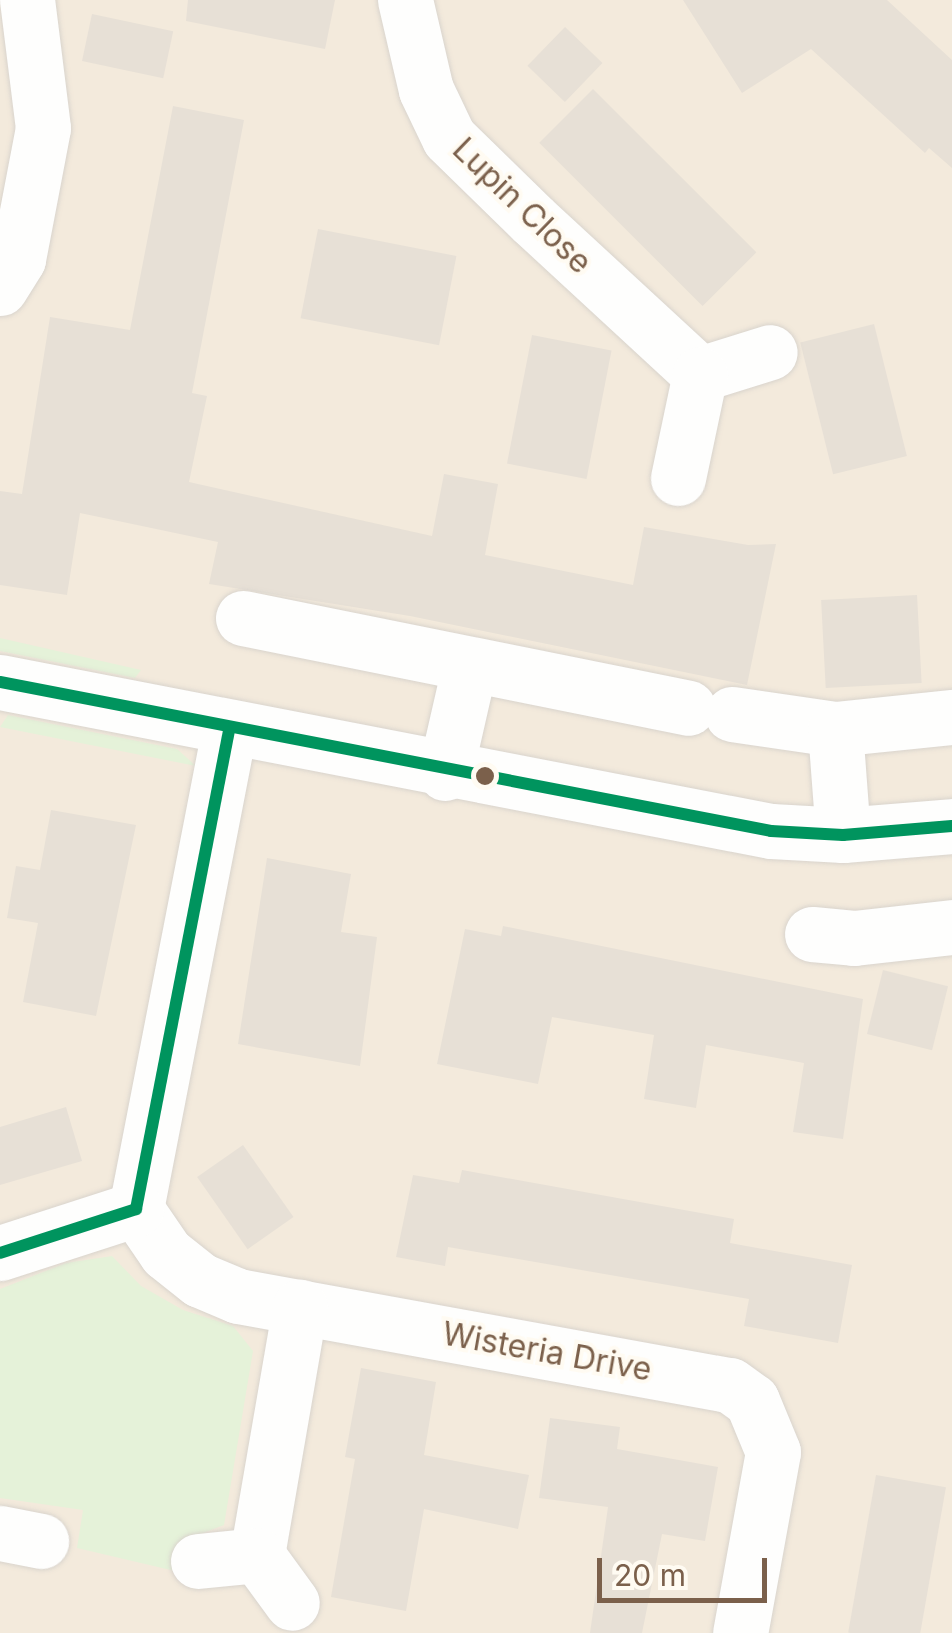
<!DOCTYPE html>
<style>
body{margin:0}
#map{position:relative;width:952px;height:1633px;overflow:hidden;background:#faf7ef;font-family:Inter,sans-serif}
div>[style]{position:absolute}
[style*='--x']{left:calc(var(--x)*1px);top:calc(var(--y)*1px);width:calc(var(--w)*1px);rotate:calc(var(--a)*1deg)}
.residential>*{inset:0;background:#f3eadc;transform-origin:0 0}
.green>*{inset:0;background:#e5f2d9}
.building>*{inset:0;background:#e7e0d6;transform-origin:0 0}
.roads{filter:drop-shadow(0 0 2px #d9d4cd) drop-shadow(0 0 2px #d9d4cd)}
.minor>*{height:55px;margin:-27.5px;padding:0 27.5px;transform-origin:27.5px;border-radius:27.5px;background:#fefefd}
.bus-1>*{height:12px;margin:-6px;padding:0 6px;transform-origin:6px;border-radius:6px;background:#00945e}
.dots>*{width:28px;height:28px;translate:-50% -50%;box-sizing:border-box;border:5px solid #fffbf2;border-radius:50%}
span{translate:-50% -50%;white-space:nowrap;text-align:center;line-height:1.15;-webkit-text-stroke:8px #fffbf2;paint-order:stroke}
.street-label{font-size:32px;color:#7b604b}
.scale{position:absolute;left:597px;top:1558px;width:170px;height:45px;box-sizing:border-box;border:5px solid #7b604b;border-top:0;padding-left:12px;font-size:30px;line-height:35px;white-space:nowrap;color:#7b604b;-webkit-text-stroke:8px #fffbf2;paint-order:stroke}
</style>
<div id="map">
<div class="residential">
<div style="left:0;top:0;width:952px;height:1633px"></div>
</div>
<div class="green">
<div style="clip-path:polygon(0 638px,141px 670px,135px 678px,0 651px)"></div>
<div style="clip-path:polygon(8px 715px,177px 749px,196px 766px,0 727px)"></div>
<div style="clip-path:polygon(112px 1256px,141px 1286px,183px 1310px,233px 1326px,253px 1351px,224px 1525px,177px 1543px,175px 1571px,77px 1548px,83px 1510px,0 1498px,0 1289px,66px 1263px)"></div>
</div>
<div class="building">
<div style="clip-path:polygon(188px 0,335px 0,325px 49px,186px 21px)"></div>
<div style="clip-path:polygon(683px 0,887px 0,952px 60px,952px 168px,929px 148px,925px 153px,811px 49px,742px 93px)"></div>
<div style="left:92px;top:14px;width:83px;height:48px;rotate:12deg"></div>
<div style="left:565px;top:27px;width:52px;height:54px;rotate:44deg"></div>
<div style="left:593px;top:89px;width:231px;height:76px;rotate:45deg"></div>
<div style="clip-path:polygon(173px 106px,244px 120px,192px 393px,207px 396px,189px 482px,432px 536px,444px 474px,498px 484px,485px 555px,633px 585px,644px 527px,748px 545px,776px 544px,747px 685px,410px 616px,209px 584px,218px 542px,80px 513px,67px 595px,0 585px,0 491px,22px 494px,50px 317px,130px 330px)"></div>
<div style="left:318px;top:229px;width:141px;height:91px;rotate:11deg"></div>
<div style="left:874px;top:324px;width:136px;height:76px;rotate:76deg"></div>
<div style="left:532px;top:335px;width:81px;height:131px;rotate:11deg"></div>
<div style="left:917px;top:595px;width:88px;height:96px;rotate:87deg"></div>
<div style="clip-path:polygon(51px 810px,136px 825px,96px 1016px,23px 1002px,38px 923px,7px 918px,16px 866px,40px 870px)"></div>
<div style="clip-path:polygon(267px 858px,351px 874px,341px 932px,377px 937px,360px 1066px,238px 1044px)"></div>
<div style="clip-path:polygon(503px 926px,863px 999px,843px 1139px,793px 1132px,804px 1063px,706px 1045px,696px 1108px,644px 1099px,654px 1035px,552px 1017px,538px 1084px,437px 1064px,465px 929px,501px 936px)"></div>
<div style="left:883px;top:970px;width:67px;height:66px;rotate:14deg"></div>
<div style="clip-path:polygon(66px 1107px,82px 1161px,0 1185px,0 1127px)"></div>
<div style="left:243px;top:1145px;width:88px;height:56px;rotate:55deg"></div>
<div style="clip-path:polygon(462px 1170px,734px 1219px,730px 1243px,852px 1265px,838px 1343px,744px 1326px,749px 1299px,448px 1247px,445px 1266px,396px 1257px,413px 1175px,459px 1183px)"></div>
<div style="clip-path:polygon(361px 1368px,436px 1382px,424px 1455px,529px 1475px,518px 1529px,424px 1509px,406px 1611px,331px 1597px,355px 1459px,345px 1457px)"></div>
<div style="clip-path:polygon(550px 1418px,620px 1427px,617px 1449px,718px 1467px,705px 1541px,662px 1534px,642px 1633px,590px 1633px,608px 1507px,539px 1498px)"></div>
<div style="left:876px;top:1475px;width:71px;height:160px;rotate:10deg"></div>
</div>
<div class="roads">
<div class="minor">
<div style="--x:405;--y:0;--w:92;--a:76.9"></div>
<div style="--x:426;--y:90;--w:53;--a:64.4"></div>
<div style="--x:449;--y:138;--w:117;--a:44.3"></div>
<div style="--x:533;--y:220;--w:227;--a:42.7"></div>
<div style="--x:700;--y:374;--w:73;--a:-17.4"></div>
<div style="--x:0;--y:288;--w:34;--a:-58"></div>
<div style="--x:18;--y:259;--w:133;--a:-79.2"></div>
<div style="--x:43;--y:128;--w:129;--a:-97.1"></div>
<div style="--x:678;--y:478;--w:106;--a:-78.1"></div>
<div style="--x:243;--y:618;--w:454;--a:11.4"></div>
<div style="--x:0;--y:682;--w:785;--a:10.94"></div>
<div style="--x:771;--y:831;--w:72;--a:3.2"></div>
<div style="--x:843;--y:835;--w:109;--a:-4.7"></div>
<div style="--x:732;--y:714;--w:104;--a:8.3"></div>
<div style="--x:835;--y:729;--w:118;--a:-5.9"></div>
<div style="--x:835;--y:729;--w:106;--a:85.7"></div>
<div style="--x:445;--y:773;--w:108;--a:-77.1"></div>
<div style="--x:812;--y:934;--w:42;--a:5.4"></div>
<div style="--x:854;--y:938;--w:99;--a:-6.4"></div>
<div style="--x:136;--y:1209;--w:53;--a:55.7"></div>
<div style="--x:166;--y:1253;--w:43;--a:38.5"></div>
<div style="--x:200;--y:1280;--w:41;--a:22.8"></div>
<div style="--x:238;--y:1296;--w:500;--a:10.3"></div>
<div style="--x:730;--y:1385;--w:27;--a:36"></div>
<div style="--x:752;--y:1401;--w:55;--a:67.6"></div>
<div style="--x:773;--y:1452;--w:184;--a:100.3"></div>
<div style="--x:136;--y:1209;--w:489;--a:-79"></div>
<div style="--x:0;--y:1253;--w:143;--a:-17.9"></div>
<div style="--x:0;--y:1533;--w:42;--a:11"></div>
<div style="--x:257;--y:1555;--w:252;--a:-80.2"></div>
<div style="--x:198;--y:1561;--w:59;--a:-5.8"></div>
<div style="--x:257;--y:1555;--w:59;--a:53.9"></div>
</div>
</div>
<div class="bus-1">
<div style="--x:0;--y:682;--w:785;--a:10.94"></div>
<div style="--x:771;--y:831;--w:72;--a:3.2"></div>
<div style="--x:843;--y:835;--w:109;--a:-4.7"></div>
<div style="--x:0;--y:1253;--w:143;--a:-17.9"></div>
<div style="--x:136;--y:1209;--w:489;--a:-79"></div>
</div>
<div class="dots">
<div style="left:485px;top:776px;background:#7b604b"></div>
</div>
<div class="street-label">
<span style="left:522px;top:206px;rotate:44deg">Lupin Close</span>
<span style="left:547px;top:1352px;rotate:10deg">Wisteria Drive</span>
</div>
<div class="scale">20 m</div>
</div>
